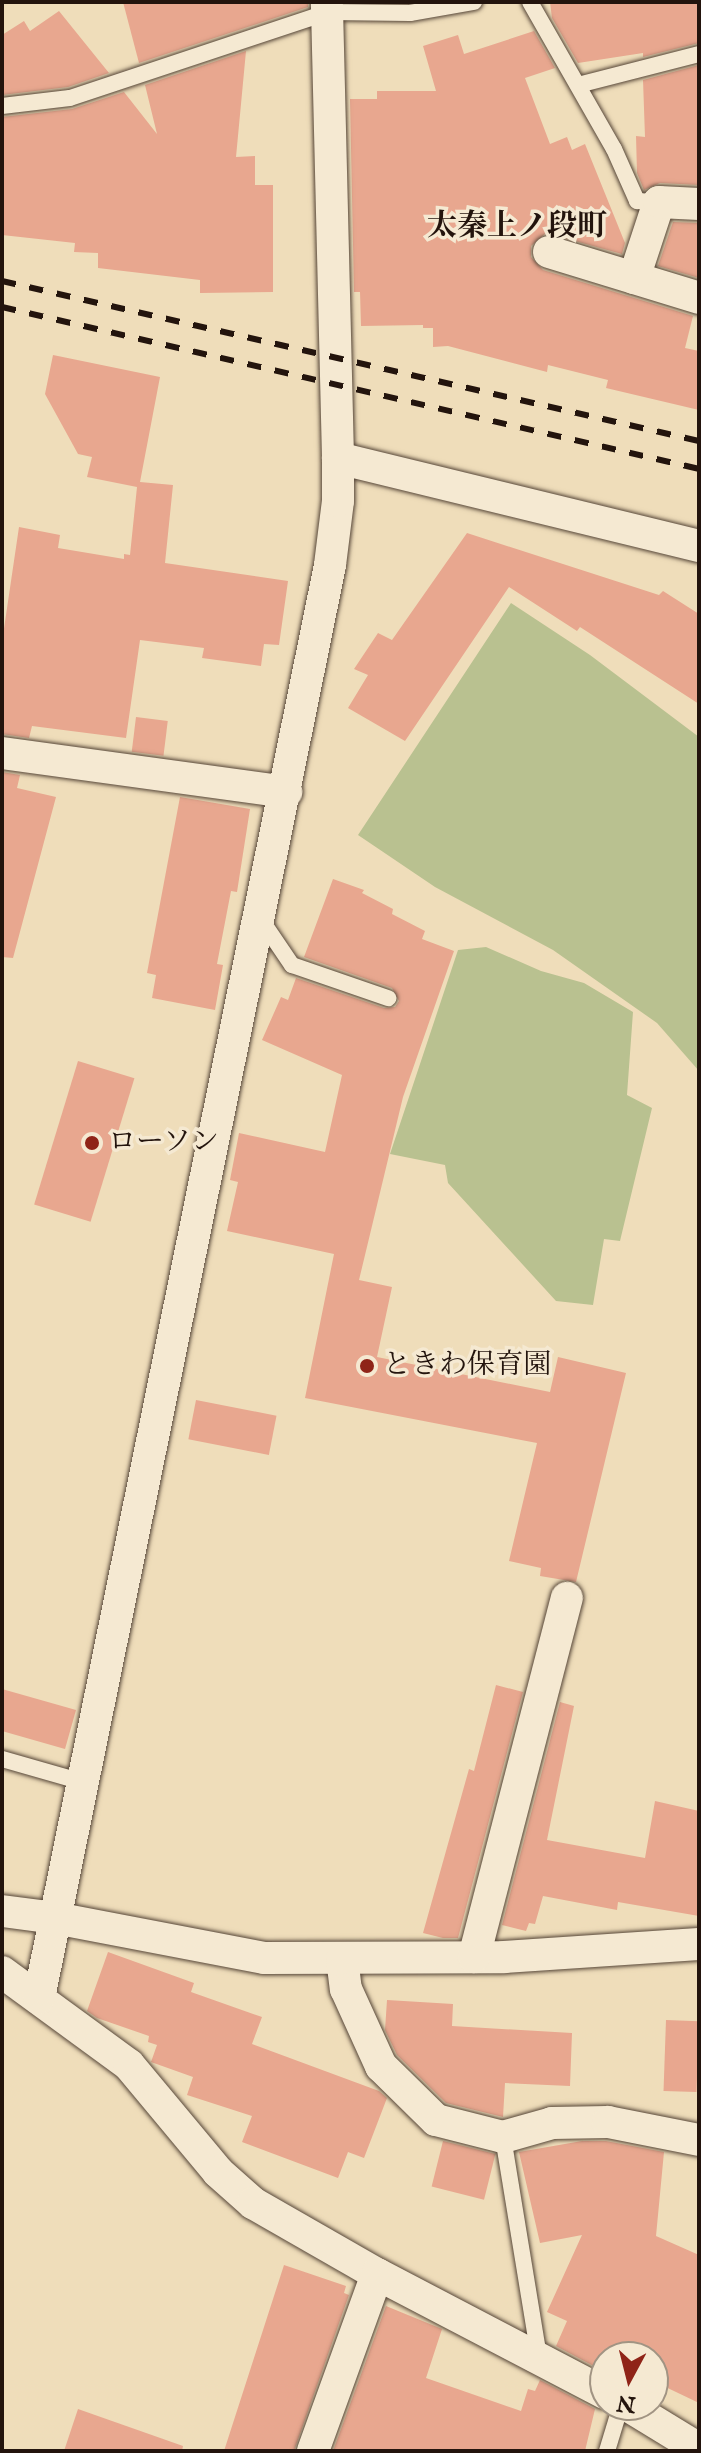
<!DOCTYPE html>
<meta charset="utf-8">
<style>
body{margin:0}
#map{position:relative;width:701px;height:2453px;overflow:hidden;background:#efddba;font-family:"IM FELL English","Noto Serif JP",serif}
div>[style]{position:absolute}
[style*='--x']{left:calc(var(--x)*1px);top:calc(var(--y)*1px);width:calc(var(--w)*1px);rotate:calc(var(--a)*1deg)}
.green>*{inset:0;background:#b9c190}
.building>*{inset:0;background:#e8a78f;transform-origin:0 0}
.roads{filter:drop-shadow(0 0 2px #564638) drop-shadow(0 0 2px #564638)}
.service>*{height:16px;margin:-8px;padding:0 8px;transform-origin:8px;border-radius:8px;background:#f5e9d2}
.minor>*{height:32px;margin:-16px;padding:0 16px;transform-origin:16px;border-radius:16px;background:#f5e9d2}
.rail>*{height:6px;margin-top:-3px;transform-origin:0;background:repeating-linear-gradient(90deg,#23140d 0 14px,transparent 0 28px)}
.dots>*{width:22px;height:22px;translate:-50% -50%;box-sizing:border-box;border:4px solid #f5e9d2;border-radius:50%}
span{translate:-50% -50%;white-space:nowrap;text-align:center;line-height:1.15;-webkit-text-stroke:7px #f5e9d2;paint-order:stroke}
.poi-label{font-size:28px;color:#23140d}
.left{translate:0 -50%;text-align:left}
.neighbourhood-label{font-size:30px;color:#23140d;font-weight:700}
.frame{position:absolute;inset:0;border:4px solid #23140d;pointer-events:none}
.north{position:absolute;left:589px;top:2341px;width:80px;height:80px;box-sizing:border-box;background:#f5e9d2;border:2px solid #a19483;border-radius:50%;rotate:187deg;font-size:22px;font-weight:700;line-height:32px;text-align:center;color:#23140d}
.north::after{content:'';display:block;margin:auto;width:28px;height:36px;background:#8f2418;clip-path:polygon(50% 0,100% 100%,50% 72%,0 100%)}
</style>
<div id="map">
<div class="green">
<div style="clip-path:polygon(511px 603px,590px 655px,699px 737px,699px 1071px,657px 1023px,553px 950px,435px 887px,358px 835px)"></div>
<div style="clip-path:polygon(486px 947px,541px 971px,584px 983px,633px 1012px,627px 1095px,652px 1108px,620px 1241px,604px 1239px,593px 1305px,556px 1301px,448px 1183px,445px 1165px,390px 1154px,458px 950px)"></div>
</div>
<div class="building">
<div style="clip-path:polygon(123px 2px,308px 2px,308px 7px,139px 63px)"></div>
<div style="clip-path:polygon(550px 2px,699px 2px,699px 43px,643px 57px,643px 53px,578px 63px,552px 18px)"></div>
<div style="clip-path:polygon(59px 11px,109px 73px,68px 87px,2px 95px,2px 35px,24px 21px,30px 31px)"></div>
<div style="clip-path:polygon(534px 31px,555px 68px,525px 78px,550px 144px,567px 137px,572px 150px,585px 144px,625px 243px,622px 254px,546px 233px,531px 246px,531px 257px,543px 270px,693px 316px,685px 348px,699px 351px,699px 410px,606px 388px,608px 380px,548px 365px,547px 372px,448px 346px,433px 347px,433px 328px,423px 328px,423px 325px,361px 326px,360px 292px,354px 292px,350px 99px,377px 99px,377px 91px,436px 91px,423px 46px,458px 35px,464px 54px)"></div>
<div style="clip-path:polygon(246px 51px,236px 157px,255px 156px,255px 185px,273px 185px,273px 292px,200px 293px,200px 280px,98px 268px,98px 253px,74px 252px,75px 243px,2px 235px,2px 117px,72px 109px,124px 92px,157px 134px,145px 85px)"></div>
<div style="clip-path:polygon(699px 65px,699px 185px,660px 183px,644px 190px,637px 173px,636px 136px,645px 137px,643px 80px)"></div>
<div style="clip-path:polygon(673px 222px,699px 223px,699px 278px,658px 266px)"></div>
<div style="clip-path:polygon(53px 355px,160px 377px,140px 482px,173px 485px,165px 563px,288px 581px,279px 645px,264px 644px,261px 666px,202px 658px,204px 648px,140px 640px,126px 738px,32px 726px,29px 738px,2px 734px,2px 642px,19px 527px,60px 535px,58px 548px,124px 559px,124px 554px,130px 555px,137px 487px,87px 477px,92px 457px,78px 454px,45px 394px)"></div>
<div style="clip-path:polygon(467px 533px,659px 595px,663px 591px,699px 614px,699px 704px,580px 627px,577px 631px,509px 587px,405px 741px,348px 708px,368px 675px,354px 669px,378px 633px,392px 640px)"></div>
<div style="left:136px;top:717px;width:32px;height:35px;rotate:7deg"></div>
<div style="clip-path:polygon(2px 772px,20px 775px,17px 788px,56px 797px,13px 958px,2px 957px)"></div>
<div style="clip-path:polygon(180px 797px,250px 809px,237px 892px,231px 891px,217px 964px,223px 965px,215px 1010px,152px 998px,156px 975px,147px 973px)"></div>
<div style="clip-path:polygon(333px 879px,364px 890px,362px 893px,393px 909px,392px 914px,425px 931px,422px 939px,454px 951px,403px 1097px,359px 1280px,392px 1287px,377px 1357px,550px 1392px,558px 1357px,626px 1373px,576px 1582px,540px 1576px,541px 1568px,509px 1561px,537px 1443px,305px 1398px,334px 1254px,227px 1231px,238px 1182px,230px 1180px,239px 1133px,325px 1152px,342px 1075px,262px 1040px,281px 997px,288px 1000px,296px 978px,384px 1008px,395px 1007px,399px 1001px,392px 988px,304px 957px)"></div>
<div style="left:78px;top:1061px;width:59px;height:150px;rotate:17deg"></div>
<div style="left:196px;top:1400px;width:82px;height:40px;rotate:11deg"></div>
<div style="clip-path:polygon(496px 1685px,523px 1692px,458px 1938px,443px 1938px,423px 1933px,469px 1769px,474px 1771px)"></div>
<div style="clip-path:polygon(2px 1689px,76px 1710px,65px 1749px,2px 1731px)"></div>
<div style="clip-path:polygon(560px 1702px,574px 1706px,547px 1840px,645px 1858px,655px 1801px,699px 1811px,699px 1916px,618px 1902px,617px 1910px,543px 1896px,535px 1924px,529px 1923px,526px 1931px,502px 1925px)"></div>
<div style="clip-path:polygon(108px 1952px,194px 1983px,191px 1992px,262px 2017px,252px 2044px,379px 2091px,387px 2098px,364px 2158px,348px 2152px,338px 2178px,242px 2142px,252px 2116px,187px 2095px,193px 2077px,151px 2062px,157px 2045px,148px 2042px,149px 2036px,97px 2018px,87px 2011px)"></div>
<div style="clip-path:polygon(387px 2000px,453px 2004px,452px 2026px,572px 2033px,570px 2086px,505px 2083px,503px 2117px,446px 2103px,397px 2055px,385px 2030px)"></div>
<div style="left:666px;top:2020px;width:33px;height:71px;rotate:2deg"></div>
<div style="left:443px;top:2141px;width:54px;height:47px;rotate:14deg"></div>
<div style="clip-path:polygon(582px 2141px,606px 2141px,664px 2152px,656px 2236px,699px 2255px,699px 2403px,653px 2381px,653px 2357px,605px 2357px,603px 2371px,556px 2346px,567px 2321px,547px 2312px,582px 2235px,540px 2243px,519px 2152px)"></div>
<div style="clip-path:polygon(284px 2265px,346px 2286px,344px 2293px,349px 2295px,294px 2451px,224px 2451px)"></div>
<div style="clip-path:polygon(386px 2306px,442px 2329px,426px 2378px,521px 2411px,528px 2389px,535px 2391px,540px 2380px,595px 2409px,585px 2451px,333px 2451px)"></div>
<div style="clip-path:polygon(78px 2409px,183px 2446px,182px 2451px,64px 2451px)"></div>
</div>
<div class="roads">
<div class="service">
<div style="--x:530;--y:2;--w:169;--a:60.3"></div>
<div style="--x:614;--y:149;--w:57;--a:66.1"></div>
<div style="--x:637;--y:201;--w:22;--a:3"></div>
<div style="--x:578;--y:85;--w:125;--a:-14.4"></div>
<div style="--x:2;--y:106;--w:68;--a:-6.7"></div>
<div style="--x:70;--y:98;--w:273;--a:-18.4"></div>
<div style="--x:329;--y:12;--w:81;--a:0.7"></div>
<div style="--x:410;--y:13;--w:65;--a:-9.8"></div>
<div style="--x:260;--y:918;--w:57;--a:55.8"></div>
<div style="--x:292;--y:965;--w:102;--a:19"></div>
<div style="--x:2;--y:1759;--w:84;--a:15.9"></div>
<div style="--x:503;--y:2137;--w:224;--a:80.7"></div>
<div style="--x:607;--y:2451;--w:48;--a:-73.1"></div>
</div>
<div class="minor">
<div style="--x:549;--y:252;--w:157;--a:17"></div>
<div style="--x:634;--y:278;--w:80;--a:-71.8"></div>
<div style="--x:659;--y:202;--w:40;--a:2.9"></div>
<div style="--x:338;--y:458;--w:372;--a:13.7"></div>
<div style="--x:2;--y:753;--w:287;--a:7.8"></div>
<div style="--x:2;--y:1911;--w:53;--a:7.5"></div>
<div style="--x:55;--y:1918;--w:213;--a:10.8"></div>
<div style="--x:264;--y:1958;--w:240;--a:-0.2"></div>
<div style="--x:504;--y:1957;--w:195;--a:-3.8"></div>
<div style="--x:474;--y:1957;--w:371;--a:-75.5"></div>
<div style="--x:342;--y:1958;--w:31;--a:83"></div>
<div style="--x:346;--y:1989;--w:85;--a:65.6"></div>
<div style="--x:381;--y:2066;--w:77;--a:44.5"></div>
<div style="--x:436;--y:2120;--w:69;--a:14.2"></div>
<div style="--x:503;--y:2137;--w:51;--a:-15.9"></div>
<div style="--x:552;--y:2123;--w:56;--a:-1"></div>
<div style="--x:608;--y:2122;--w:93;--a:11.2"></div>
<div style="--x:2;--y:1972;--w:157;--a:36.2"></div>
<div style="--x:129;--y:2065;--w:139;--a:50.2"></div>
<div style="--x:218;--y:2172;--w:47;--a:41.5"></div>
<div style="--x:253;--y:2203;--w:143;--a:29.8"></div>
<div style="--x:377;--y:2274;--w:257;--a:27.6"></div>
<div style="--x:39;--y:1998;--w:1462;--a:-78.52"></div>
<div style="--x:330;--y:565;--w:64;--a:-82.9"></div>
<div style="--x:338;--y:501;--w:43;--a:-90"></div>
<div style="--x:338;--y:458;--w:456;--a:-91.4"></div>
<div style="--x:627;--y:2405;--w:84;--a:31.4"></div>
<div style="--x:313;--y:2451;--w:188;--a:-70.1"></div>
</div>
</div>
<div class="rail">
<div style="--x:2;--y:281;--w:715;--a:12.93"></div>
<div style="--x:2;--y:307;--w:716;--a:13.08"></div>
</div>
<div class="dots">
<div style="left:92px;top:1143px;background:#8f2418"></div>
<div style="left:367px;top:1366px;background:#8f2418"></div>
</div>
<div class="poi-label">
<span class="left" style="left:108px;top:1143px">ローソン</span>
<span class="left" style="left:383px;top:1366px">ときわ保育園</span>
</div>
<div class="neighbourhood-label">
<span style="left:517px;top:227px">太秦上ノ段町</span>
</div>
<div class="frame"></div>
<div class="north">N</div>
</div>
